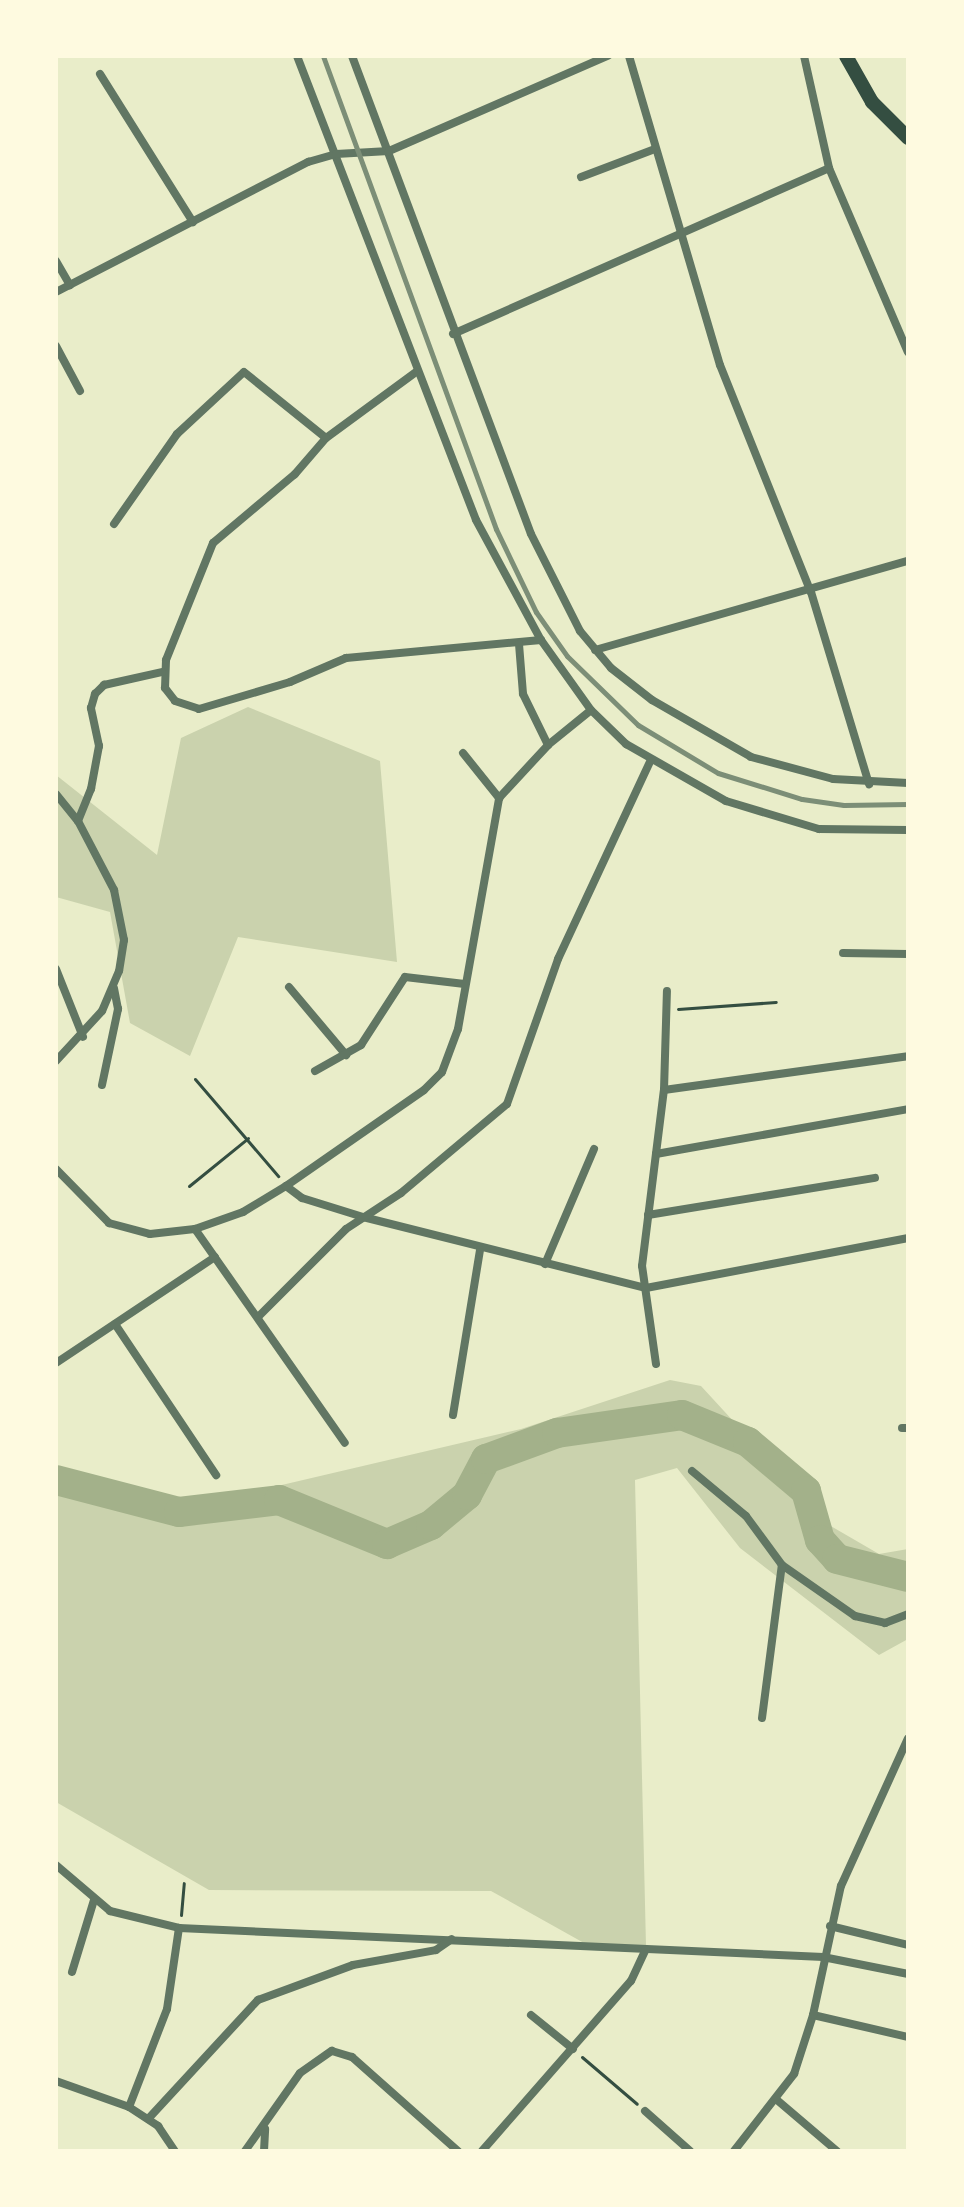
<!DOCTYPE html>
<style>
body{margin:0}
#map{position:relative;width:964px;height:2207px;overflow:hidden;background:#e9edc9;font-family:"Roboto Condensed",sans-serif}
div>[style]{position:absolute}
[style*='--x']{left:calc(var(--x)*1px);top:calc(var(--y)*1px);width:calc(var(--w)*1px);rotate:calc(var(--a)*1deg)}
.green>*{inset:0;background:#cad2ad}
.river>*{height:30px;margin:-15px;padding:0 15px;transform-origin:15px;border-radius:15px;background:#a3b18a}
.path>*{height:3px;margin:-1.5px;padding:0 1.5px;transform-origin:1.5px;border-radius:1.5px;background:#344e41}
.minor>*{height:8px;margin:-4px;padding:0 4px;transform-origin:4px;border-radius:4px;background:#617663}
.secondary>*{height:14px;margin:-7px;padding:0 7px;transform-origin:7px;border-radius:7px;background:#344e41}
.rail>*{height:5px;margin:-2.5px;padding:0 2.5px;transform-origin:2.5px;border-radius:2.5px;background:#7c8e77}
span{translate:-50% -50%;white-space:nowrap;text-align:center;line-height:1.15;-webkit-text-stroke:7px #fefae0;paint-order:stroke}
.frame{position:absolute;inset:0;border:58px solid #fefae0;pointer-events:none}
</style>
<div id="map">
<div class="green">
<div style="clip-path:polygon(248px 707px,380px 761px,397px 962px,238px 937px,190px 1056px,130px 1023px,110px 912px,56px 897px,56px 775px,157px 855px,181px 738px)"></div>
<div style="clip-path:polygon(670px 1380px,701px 1386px,829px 1525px,879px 1554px,908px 1549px,908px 1639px,879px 1655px,740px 1548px,677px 1468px,635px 1480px,646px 1946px,584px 1943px,491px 1891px,209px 1890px,56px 1802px,56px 1479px,103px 1494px,183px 1504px,230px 1497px,521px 1429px)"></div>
</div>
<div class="river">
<div style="--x:56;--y:1480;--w:127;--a:14.6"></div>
<div style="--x:179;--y:1512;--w:101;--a:-6.8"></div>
<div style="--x:279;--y:1500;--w:117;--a:22.2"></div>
<div style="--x:387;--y:1544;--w:48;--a:-23.4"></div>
<div style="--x:431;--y:1525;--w:47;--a:-39.8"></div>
<div style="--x:467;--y:1495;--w:41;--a:-62.2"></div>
<div style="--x:486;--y:1459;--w:76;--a:-20.1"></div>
<div style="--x:557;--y:1433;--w:126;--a:-8.2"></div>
<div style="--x:682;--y:1415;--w:71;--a:22.2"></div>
<div style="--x:748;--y:1442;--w:76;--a:40.2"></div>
<div style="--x:806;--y:1491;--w:51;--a:74.1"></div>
<div style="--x:820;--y:1540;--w:25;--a:48"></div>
<div style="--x:837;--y:1559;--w:73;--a:14.2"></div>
</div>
<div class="path">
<div style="--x:678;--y:1009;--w:98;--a:-4.1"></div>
<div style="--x:195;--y:1079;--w:128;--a:49.4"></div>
<div style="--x:189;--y:1186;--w:76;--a:-39.1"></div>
<div style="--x:181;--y:1915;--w:32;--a:-85"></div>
<div style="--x:582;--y:2057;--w:72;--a:40.5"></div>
</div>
<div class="minor">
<div style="--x:297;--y:56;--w:497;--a:68.9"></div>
<div style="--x:476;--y:520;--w:136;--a:61.6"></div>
<div style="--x:541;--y:640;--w:86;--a:54.5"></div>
<div style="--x:591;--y:710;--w:49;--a:44.2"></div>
<div style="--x:626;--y:744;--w:115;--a:29.7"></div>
<div style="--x:726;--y:801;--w:97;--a:16.8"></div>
<div style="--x:819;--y:829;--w:89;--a:0.6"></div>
<div style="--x:352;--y:56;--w:510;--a:69.47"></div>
<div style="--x:531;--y:534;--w:109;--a:63.2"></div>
<div style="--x:580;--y:631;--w:48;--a:50"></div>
<div style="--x:611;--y:668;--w:52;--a:38"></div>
<div style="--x:652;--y:700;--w:114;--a:29.9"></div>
<div style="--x:751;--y:757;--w:85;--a:15"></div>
<div style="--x:833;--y:779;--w:75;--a:3.1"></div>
<div style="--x:629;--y:56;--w:322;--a:73.6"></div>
<div style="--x:720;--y:365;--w:245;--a:68.2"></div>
<div style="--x:811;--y:592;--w:201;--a:73.2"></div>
<div style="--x:804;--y:56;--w:115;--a:77.4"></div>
<div style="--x:829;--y:168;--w:200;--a:66.8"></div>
<div style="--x:100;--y:74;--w:175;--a:57.9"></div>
<div style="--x:581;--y:177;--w:79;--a:-20.7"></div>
<div style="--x:56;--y:261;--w:28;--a:60"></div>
<div style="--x:56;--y:292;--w:284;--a:-27.3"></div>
<div style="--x:308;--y:162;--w:29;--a:-16"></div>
<div style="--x:336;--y:154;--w:53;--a:-3.2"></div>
<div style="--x:389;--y:151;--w:239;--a:-23.5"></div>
<div style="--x:453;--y:334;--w:411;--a:-23.8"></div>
<div style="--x:56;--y:346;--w:51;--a:61.9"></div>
<div style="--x:416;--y:372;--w:112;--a:143.7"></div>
<div style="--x:326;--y:438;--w:48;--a:130.7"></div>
<div style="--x:295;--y:474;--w:107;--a:139.9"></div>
<div style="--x:213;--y:543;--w:126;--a:111.9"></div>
<div style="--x:166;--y:660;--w:28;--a:92"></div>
<div style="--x:165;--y:688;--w:16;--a:52"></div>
<div style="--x:175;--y:701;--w:25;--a:18"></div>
<div style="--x:199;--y:709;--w:95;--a:-16.5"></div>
<div style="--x:290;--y:682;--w:61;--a:-23.2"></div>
<div style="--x:346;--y:658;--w:196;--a:-5.3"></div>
<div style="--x:114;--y:524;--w:110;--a:-55"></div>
<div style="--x:177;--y:434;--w:91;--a:-42.8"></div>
<div style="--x:244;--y:372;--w:105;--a:38.8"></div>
<div style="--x:519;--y:644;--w:50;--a:85.4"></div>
<div style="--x:523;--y:694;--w:57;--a:63.9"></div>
<div style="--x:595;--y:650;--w:325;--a:-15.9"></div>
<div style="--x:463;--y:753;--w:58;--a:51.3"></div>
<div style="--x:56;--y:794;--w:35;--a:51"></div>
<div style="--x:78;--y:821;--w:78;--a:62.4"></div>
<div style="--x:114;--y:890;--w:51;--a:78.7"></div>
<div style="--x:124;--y:940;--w:31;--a:99"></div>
<div style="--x:119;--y:971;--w:43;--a:113"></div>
<div style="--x:102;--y:1011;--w:68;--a:132.6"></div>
<div style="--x:78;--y:821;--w:35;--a:-68"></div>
<div style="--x:91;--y:789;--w:44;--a:-79.5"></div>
<div style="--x:99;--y:746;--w:39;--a:-102"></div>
<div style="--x:91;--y:708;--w:15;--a:-74"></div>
<div style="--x:95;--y:694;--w:13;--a:-45"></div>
<div style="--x:104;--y:685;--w:59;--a:-12.6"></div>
<div style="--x:843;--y:953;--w:65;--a:0.9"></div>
<div style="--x:56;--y:969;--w:73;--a:68.3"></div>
<div style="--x:289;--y:987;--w:89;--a:50"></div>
<div style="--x:315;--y:1071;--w:53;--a:-29.5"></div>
<div style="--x:361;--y:1045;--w:81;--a:-57.1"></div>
<div style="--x:405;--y:977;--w:60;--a:6.7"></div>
<div style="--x:102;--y:1085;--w:78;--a:-78.1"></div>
<div style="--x:118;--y:1009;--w:21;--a:-101"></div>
<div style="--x:664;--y:1090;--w:246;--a:-7.9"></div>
<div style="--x:656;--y:1154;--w:256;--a:-10.1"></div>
<div style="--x:56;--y:1169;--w:76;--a:45.5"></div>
<div style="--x:109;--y:1223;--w:42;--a:15"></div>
<div style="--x:150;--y:1234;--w:45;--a:-6.3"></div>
<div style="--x:195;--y:1229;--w:51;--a:-19.5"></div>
<div style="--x:243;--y:1212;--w:50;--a:-31.2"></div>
<div style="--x:286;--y:1186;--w:168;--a:-34.8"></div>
<div style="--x:424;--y:1090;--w:25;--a:-45"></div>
<div style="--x:442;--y:1072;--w:46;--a:-69.6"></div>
<div style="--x:458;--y:1029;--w:235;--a:-79.9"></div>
<div style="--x:499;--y:798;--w:72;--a:-47.2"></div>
<div style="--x:548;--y:745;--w:55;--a:-39.1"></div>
<div style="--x:286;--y:1186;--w:20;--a:37"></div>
<div style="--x:302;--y:1198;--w:64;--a:17.3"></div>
<div style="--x:363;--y:1217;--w:292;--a:14.1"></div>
<div style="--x:646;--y:1288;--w:267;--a:-10.8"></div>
<div style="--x:648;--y:1215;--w:230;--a:-9.3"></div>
<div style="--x:195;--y:1229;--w:261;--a:55"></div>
<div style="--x:545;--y:1264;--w:125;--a:-66.9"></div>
<div style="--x:258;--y:1317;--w:124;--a:-45"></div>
<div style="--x:346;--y:1229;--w:66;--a:-33.2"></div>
<div style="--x:401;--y:1193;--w:138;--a:-40"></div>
<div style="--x:507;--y:1104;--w:154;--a:-70.6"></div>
<div style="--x:558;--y:959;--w:220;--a:-65"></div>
<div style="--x:115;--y:1324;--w:182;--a:56.2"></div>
<div style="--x:56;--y:1363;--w:191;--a:-33.7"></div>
<div style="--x:656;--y:1364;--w:99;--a:-98.1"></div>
<div style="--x:642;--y:1266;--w:177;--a:-82.9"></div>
<div style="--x:664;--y:1090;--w:99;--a:-88.3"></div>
<div style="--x:453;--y:1415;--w:167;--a:-80.7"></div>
<div style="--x:902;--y:1428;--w:6;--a:0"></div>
<div style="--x:692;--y:1471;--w:70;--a:39.8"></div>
<div style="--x:746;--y:1516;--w:61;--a:53.7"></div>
<div style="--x:782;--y:1565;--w:89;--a:34.9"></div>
<div style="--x:855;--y:1616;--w:31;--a:13"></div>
<div style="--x:885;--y:1623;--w:25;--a:-21"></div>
<div style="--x:762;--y:1718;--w:154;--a:-82.6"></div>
<div style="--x:56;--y:1865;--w:71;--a:40.4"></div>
<div style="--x:110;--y:1911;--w:71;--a:13.8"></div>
<div style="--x:179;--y:1928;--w:645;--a:2.58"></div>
<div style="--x:823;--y:1957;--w:87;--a:11.3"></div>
<div style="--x:830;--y:1926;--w:80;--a:13.7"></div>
<div style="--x:72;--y:1972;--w:75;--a:-73"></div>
<div style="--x:531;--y:2015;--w:54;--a:39"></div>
<div style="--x:813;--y:2015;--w:98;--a:13"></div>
<div style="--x:56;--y:2081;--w:77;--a:19.6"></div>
<div style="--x:129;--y:2107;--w:35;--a:33"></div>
<div style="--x:158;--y:2126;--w:30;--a:56"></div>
<div style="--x:777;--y:2100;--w:79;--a:40.4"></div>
<div style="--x:129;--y:2107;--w:105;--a:-68.8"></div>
<div style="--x:167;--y:2009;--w:82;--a:-81.6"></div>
<div style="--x:645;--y:2111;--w:60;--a:41.6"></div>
<div style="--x:149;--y:2118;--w:161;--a:-47.3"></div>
<div style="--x:258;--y:2000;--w:101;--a:-20.2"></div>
<div style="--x:353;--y:1965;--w:84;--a:-10.2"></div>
<div style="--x:436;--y:1950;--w:19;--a:-35"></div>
<div style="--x:245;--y:2151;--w:95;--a:-54.8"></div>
<div style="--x:300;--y:2073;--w:39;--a:-35"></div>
<div style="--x:332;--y:2051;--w:21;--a:17"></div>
<div style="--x:352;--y:2057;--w:142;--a:41.6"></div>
<div style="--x:264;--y:2151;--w:22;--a:-87"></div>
<div style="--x:482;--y:2151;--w:226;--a:-48.8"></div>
<div style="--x:631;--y:1981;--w:35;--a:-65"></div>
<div style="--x:734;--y:2151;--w:98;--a:-52.1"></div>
<div style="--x:794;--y:2074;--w:62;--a:-72.1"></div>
<div style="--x:813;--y:2015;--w:132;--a:-77.8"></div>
<div style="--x:841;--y:1886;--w:162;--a:-65.6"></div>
</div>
<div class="secondary">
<div style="--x:846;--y:56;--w:53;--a:60.5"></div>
<div style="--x:872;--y:102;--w:51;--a:45"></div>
</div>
<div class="rail">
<div style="--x:323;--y:56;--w:504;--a:69.91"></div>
<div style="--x:496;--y:529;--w:92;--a:64.3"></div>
<div style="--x:536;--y:612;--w:54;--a:54.8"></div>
<div style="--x:567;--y:656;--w:99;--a:44.2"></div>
<div style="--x:638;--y:725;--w:93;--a:31"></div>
<div style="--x:718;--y:773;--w:88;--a:17.2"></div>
<div style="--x:802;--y:799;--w:42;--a:8.1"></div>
<div style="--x:844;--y:805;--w:64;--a:-0.9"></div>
</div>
<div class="frame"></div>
</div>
